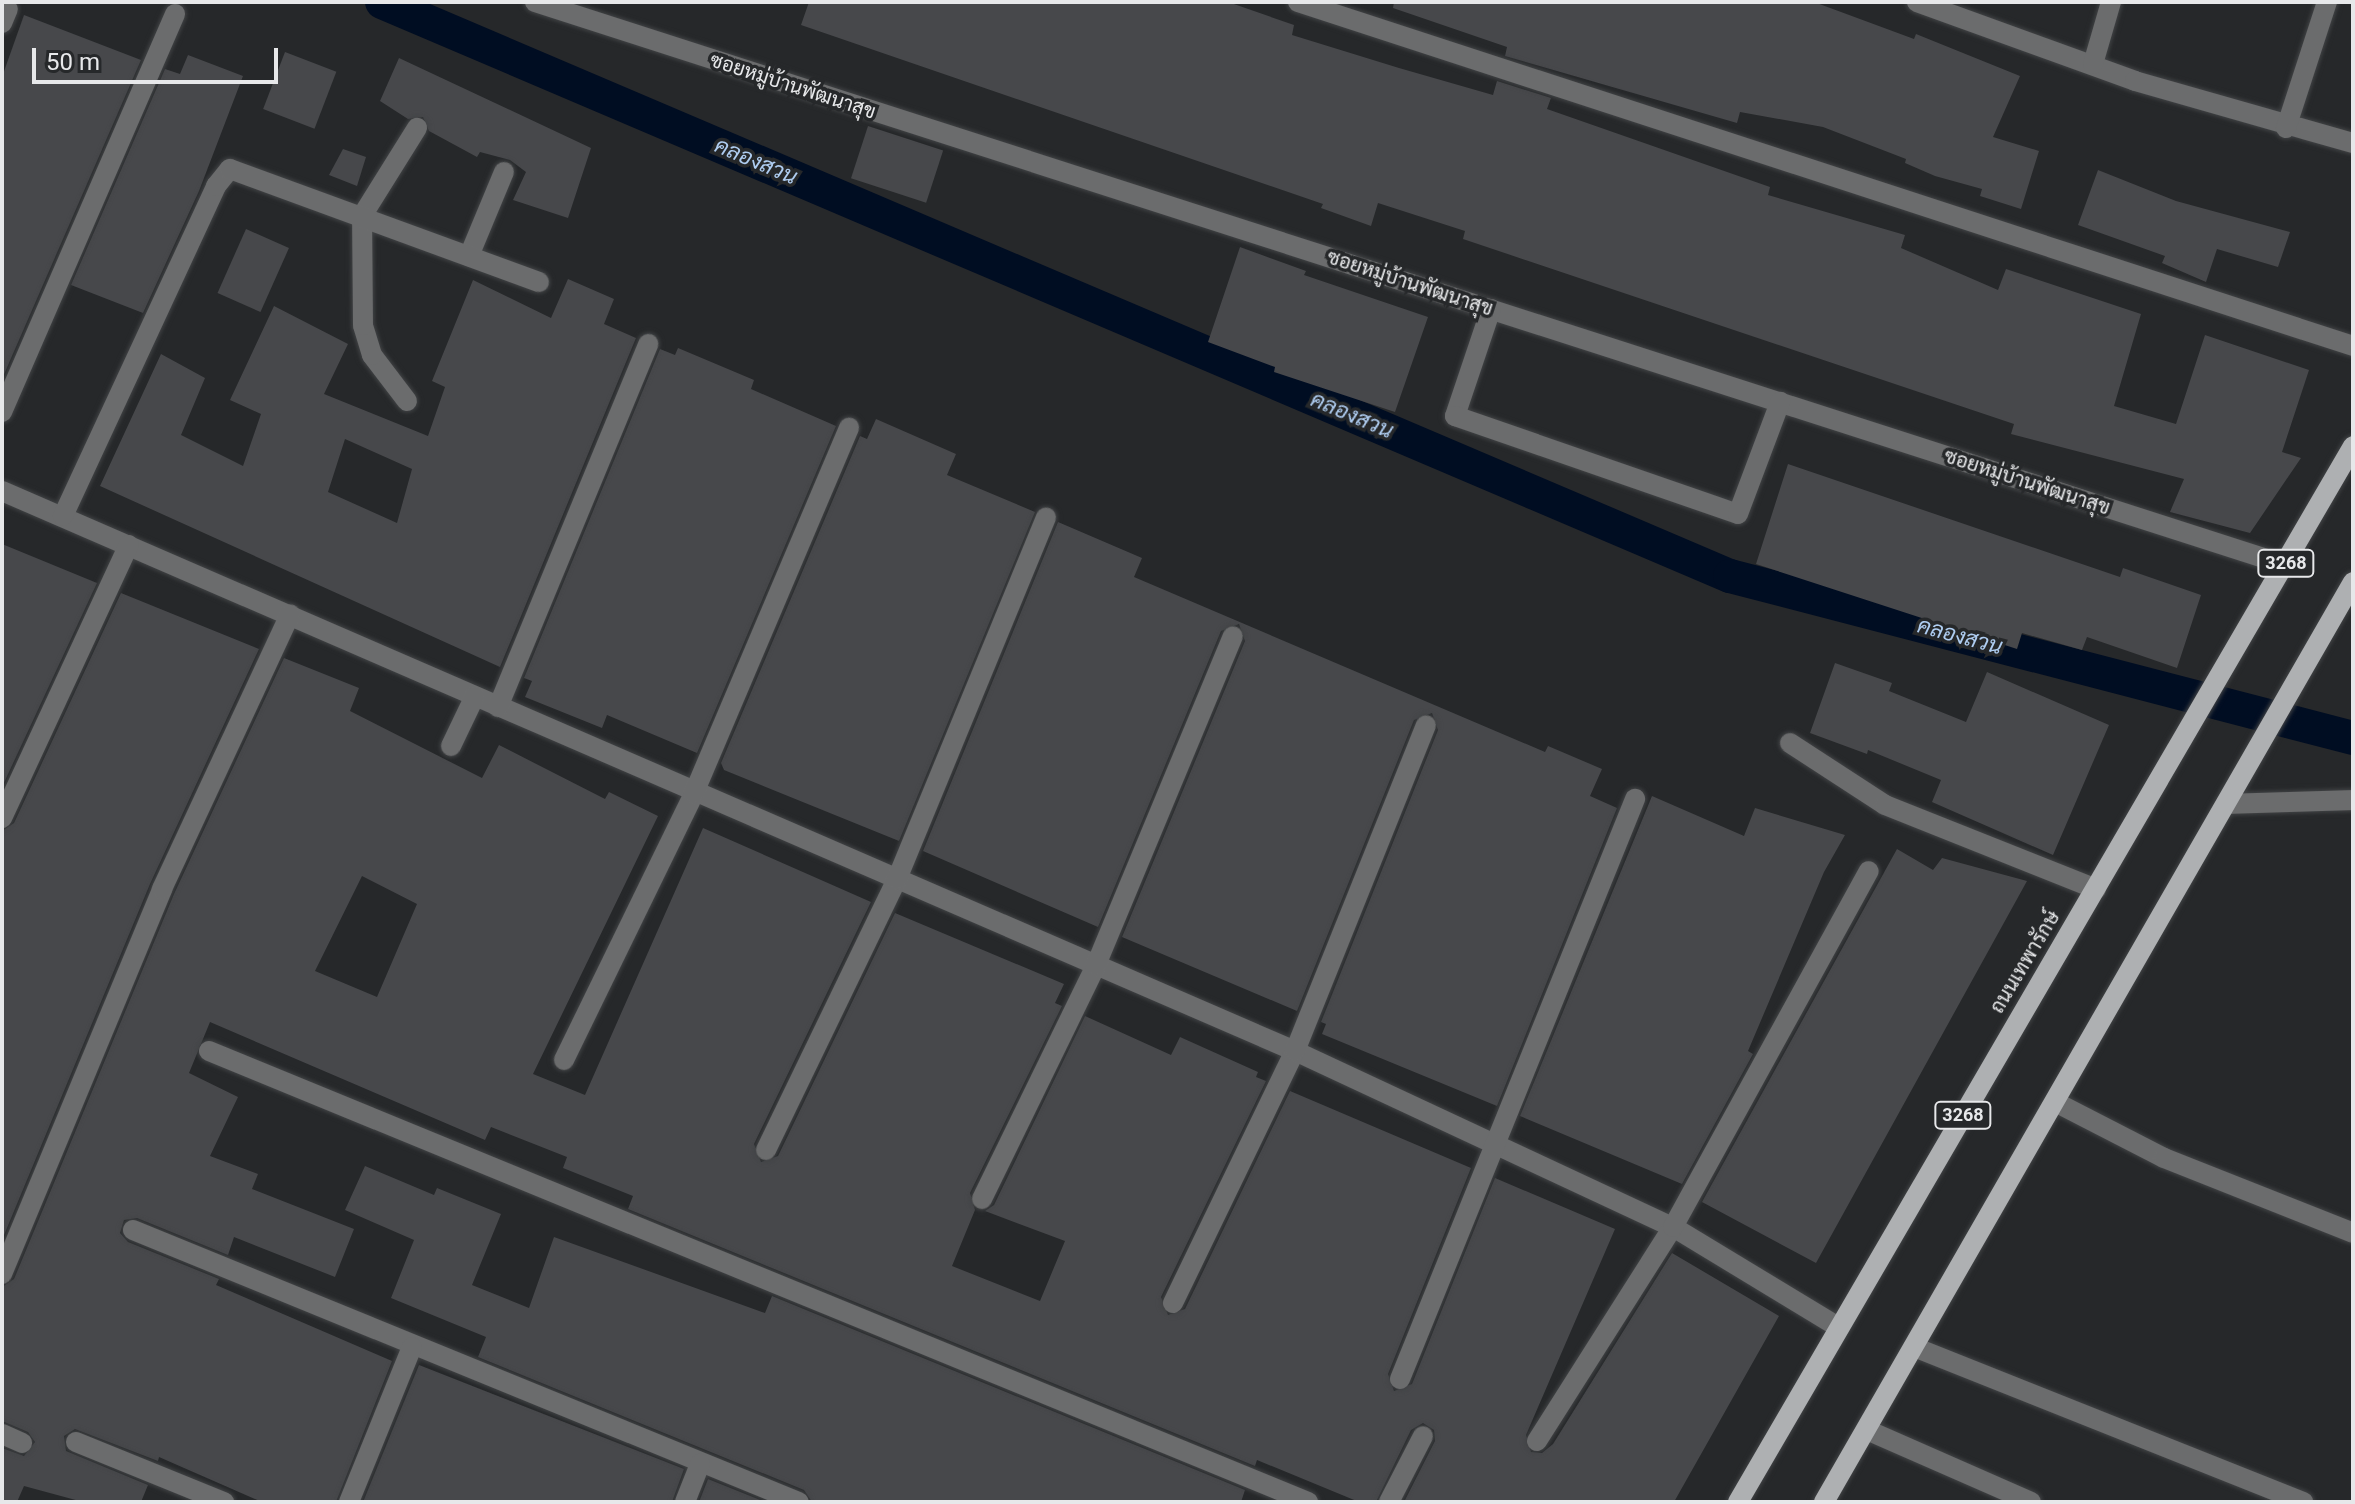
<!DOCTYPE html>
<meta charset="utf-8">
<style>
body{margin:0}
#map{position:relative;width:2355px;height:1504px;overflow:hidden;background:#26282a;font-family:Roboto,Sarabun,sans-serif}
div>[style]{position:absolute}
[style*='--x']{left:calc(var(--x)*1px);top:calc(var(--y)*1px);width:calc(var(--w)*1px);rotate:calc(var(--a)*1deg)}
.canal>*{height:34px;margin:-17px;padding:0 17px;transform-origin:17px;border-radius:17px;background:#000d22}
.building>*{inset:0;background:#47484b;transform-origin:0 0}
.roads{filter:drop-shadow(0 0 2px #414345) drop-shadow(0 0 2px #414345)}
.minor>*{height:20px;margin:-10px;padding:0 10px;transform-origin:10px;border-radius:10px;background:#6b6c6d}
.major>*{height:20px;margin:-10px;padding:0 10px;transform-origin:10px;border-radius:10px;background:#aeb0b2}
span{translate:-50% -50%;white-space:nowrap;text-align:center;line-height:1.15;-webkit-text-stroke:7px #26282a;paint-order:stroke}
.shield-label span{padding:2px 6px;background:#26282a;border:2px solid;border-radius:6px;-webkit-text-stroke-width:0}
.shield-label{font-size:18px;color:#e7e8ea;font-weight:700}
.street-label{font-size:20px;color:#e7e8ea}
.water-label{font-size:22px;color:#afcdf1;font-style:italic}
.frame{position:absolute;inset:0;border:4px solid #e7e8ea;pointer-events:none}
.scale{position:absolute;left:32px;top:48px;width:246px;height:36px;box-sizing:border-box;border:4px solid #e7e8ea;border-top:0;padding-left:10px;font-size:24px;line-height:28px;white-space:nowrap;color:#e7e8ea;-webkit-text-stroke:6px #26282a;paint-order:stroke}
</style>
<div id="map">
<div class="canal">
<div style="--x:382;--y:2;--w:1465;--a:23.07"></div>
<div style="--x:1730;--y:576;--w:644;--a:14.58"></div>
</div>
<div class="building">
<div style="clip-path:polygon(809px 2px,1228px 2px,1294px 25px,1292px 35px,1399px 68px,1493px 95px,1497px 81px,1551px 98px,1547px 109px,1770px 187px,1768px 195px,1905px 235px,1901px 248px,1998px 290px,2006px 269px,2141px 314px,2114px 406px,2176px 424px,2205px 335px,2309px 370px,2282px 452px,2301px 458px,2250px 533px,2170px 512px,2184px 479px,2011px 434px,2014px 424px,1463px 239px,1465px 231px,1378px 203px,1371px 226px,1321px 208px,1323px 204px,801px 25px)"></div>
<div style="clip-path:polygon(1394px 2px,1814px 2px,1914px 39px,1916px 34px,2020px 76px,1993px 137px,2039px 151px,2021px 209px,1980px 196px,1982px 189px,1935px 176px,1905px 163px,1906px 159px,1823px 127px,1740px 112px,1737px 123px,1505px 56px,1507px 47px,1393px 8px)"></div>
<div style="clip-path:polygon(24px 15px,141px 60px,2px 379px,2px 77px)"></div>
<div style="left:285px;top:52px;width:55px;height:61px;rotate:21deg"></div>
<div style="clip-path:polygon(188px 55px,243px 76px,199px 191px,143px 313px,71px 285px,165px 69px,180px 74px)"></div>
<div style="clip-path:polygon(399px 58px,591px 148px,568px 218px,513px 200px,526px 172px,510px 160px,480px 152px,477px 157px,429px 131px,423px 117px,408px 119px,380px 101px)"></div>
<div style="left:868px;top:126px;width:79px;height:55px;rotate:18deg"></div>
<div style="clip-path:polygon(343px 149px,366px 157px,357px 186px,329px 175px)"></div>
<div style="clip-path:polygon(2098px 170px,2176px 201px,2290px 232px,2278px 267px,2217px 249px,2206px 282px,2162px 263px,2165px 256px,2078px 225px)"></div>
<div style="left:246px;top:229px;width:47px;height:70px;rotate:24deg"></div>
<div style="clip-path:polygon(1240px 247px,1306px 271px,1304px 275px,1428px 317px,1395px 412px,1274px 372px,1275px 367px,1208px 342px)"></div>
<div style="clip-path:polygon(evenodd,568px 279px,614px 299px,604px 324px,636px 338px,500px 667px,100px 486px,161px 354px,205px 378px,181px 435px,243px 466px,261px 414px,230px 400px,274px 306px,348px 344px,324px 394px,428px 436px,445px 387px,432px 381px,473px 280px,551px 318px,568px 279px,345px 439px,412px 469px,397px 523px,328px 492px,345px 439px)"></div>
<div style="clip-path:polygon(678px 348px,754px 380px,751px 389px,836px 426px,697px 753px,607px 715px,602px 728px,525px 697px,532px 681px,524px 678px,660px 349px,675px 355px)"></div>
<div style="clip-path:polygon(876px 419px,956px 454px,947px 475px,1035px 512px,899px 841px,724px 770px,721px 763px,860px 436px,867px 439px)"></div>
<div style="clip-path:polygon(1788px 464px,2120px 577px,2123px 568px,2201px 595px,2177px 668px,2087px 637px,2082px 650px,2022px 633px,2017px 649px,1756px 564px)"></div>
<div style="clip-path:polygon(1058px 522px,1142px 558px,1134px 577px,1545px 752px,1548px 746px,1602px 769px,1590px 796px,1617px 808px,1497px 1106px,1322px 1034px,1326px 1024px,1321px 1022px,1438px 730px,1432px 713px,1414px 720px,1297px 1011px,1122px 937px,1245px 641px,1239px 624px,1221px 631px,1098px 927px,923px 851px)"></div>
<div style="clip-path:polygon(2px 544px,97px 583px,2px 787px)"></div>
<div style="clip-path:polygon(121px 593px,259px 649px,150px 884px,2px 1240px,2px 831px,14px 823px)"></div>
<div style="clip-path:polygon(evenodd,284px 658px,359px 688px,350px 711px,482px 778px,499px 745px,605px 799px,609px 792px,658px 816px,533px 1074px,585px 1095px,703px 828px,871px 902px,754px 1144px,761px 1162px,778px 1156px,895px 913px,1064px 984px,1055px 1003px,1062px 1006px,970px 1193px,975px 1210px,952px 1266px,1040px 1301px,1065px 1241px,985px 1211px,994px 1205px,1085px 1016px,1171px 1055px,1180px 1037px,1258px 1072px,1256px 1077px,1266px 1081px,1161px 1297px,1168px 1315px,1185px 1309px,1290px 1091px,1471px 1168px,1388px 1374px,1394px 1391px,1412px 1384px,1495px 1178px,1615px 1229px,1526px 1435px,1531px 1452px,1542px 1453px,1553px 1444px,1672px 1253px,1779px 1316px,1674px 1502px,1404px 1502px,1435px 1441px,1434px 1430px,1423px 1423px,1411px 1430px,1376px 1502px,1359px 1502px,1257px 1460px,1255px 1466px,628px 1209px,633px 1196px,563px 1168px,567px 1157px,491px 1127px,485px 1140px,210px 1022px,189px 1073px,238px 1097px,210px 1156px,258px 1174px,252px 1189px,354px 1229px,335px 1277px,234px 1237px,228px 1255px,137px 1218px,124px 1220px,120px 1233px,128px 1242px,219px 1279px,216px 1285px,392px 1361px,336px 1502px,262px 1502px,159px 1457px,158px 1461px,75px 1429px,64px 1436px,66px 1451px,148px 1485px,141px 1502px,83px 1502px,24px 1486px,17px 1502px,2px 1502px,2px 1448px,24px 1456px,35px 1442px,28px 1432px,2px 1421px,2px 1287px,14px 1279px,174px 894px,284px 658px,362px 876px,417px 904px,377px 997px,315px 971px,362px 876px)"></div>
<div style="clip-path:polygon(1835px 663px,1892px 683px,1889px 691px,1966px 722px,1987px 672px,2109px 725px,2053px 855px,1932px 802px,1941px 780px,1868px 750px,1867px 754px,1810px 733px)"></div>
<div style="clip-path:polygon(1652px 796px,1744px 836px,1755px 808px,1845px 835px,1824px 872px,1748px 1051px,1753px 1054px,1682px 1184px,1520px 1116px)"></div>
<div style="clip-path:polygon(1897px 849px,1933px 870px,1942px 858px,2027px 881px,1816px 1263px,1702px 1202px)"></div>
<div style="clip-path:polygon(365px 1166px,434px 1195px,437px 1188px,501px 1214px,472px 1285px,529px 1308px,554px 1237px,765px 1313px,772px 1296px,1245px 1490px,1241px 1502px,812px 1502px,804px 1490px,478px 1357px,486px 1337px,391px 1298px,414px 1240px,345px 1210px)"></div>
<div style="clip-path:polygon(419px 1365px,684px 1469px,672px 1502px,363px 1502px)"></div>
<div style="clip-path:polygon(708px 1479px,765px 1502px,699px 1502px)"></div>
</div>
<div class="roads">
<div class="minor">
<div style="--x:535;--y:2;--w:1838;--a:17.83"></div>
<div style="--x:1298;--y:2;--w:1110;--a:18.06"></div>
<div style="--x:1917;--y:2;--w:232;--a:19.9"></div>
<div style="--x:2135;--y:81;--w:227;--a:15.9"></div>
<div style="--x:2;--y:23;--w:15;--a:-67"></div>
<div style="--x:2093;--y:64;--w:65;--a:-73.8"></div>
<div style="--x:2286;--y:128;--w:133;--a:-72"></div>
<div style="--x:469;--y:256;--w:91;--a:-67.4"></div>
<div style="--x:1491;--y:309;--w:113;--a:108.6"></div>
<div style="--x:1455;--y:416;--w:299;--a:19.1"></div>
<div style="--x:1738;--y:514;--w:120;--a:-69.4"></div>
<div style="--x:407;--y:401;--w:58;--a:-127.3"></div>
<div style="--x:372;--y:355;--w:31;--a:-107"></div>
<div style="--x:363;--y:325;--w:109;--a:-90.5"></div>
<div style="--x:362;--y:216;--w:104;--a:-58"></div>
<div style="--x:2;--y:412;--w:434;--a:-66.5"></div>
<div style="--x:2;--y:491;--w:1409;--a:23.42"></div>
<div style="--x:1295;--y:1051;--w:417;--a:25"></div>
<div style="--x:1673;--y:1227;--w:193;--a:31.2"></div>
<div style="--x:63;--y:516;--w:364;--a:-65.1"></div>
<div style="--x:216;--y:186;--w:22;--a:-51"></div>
<div style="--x:230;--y:169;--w:329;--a:20.1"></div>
<div style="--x:498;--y:707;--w:393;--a:-67.5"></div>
<div style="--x:1790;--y:743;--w:113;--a:33.1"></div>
<div style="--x:1885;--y:805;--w:227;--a:21.7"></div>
<div style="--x:451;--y:746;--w:55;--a:-64.4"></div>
<div style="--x:2226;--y:804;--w:127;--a:-1.8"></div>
<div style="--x:2;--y:818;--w:301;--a:-65.1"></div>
<div style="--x:209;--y:1051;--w:1188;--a:22.31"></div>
<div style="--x:564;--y:1060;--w:297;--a:-64"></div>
<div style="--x:694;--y:793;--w:397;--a:-67"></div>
<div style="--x:2057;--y:1103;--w:120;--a:27.2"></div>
<div style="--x:2164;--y:1158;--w:203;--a:21.6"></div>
<div style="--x:766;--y:1150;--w:301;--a:-64.2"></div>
<div style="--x:897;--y:879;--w:391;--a:-67.6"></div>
<div style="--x:982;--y:1199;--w:260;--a:-64"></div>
<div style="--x:1096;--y:965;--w:356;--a:-67.4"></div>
<div style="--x:133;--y:1230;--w:719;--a:22.22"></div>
<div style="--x:2;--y:1274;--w:417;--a:-67.4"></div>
<div style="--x:162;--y:889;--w:303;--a:-65"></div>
<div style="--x:1173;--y:1303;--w:280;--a:-64.2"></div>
<div style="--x:1295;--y:1051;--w:351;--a:-68.1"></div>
<div style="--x:1914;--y:1347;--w:419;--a:21.7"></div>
<div style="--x:1400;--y:1379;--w:626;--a:-67.94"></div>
<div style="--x:1867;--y:1430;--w:179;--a:23.7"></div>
<div style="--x:2;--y:1434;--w:22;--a:24"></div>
<div style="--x:1537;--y:1441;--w:254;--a:-57.6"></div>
<div style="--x:1673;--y:1227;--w:406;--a:-61.2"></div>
<div style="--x:76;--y:1442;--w:160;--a:22.1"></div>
<div style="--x:349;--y:1502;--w:167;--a:-67.9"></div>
<div style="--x:685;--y:1502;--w:41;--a:-68.5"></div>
<div style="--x:1389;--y:1502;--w:74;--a:-62.7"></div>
</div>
<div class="major">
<div style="--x:1738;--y:1502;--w:1222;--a:-59.78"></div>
<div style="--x:1824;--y:1502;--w:1061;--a:-60.1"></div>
</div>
</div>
<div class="shield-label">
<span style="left:2286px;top:563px">3268</span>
<span style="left:1963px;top:1115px">3268</span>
</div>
<div class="street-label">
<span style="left:793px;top:86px;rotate:18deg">ซอยหมู่บ้านพัฒนาสุข</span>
<span style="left:1410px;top:283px;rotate:18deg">ซอยหมู่บ้านพัฒนาสุข</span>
<span style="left:2027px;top:482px;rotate:18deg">ซอยหมู่บ้านพัฒนาสุข</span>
<span style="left:2025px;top:962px;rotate:-59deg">ถนนเทพารักษ์</span>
</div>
<div class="water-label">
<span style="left:756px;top:161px;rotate:23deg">คลองสวน</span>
<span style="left:1352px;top:415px;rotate:23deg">คลองสวน</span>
<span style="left:1960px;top:636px;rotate:15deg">คลองสวน</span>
</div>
<div class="frame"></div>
<div class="scale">50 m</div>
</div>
